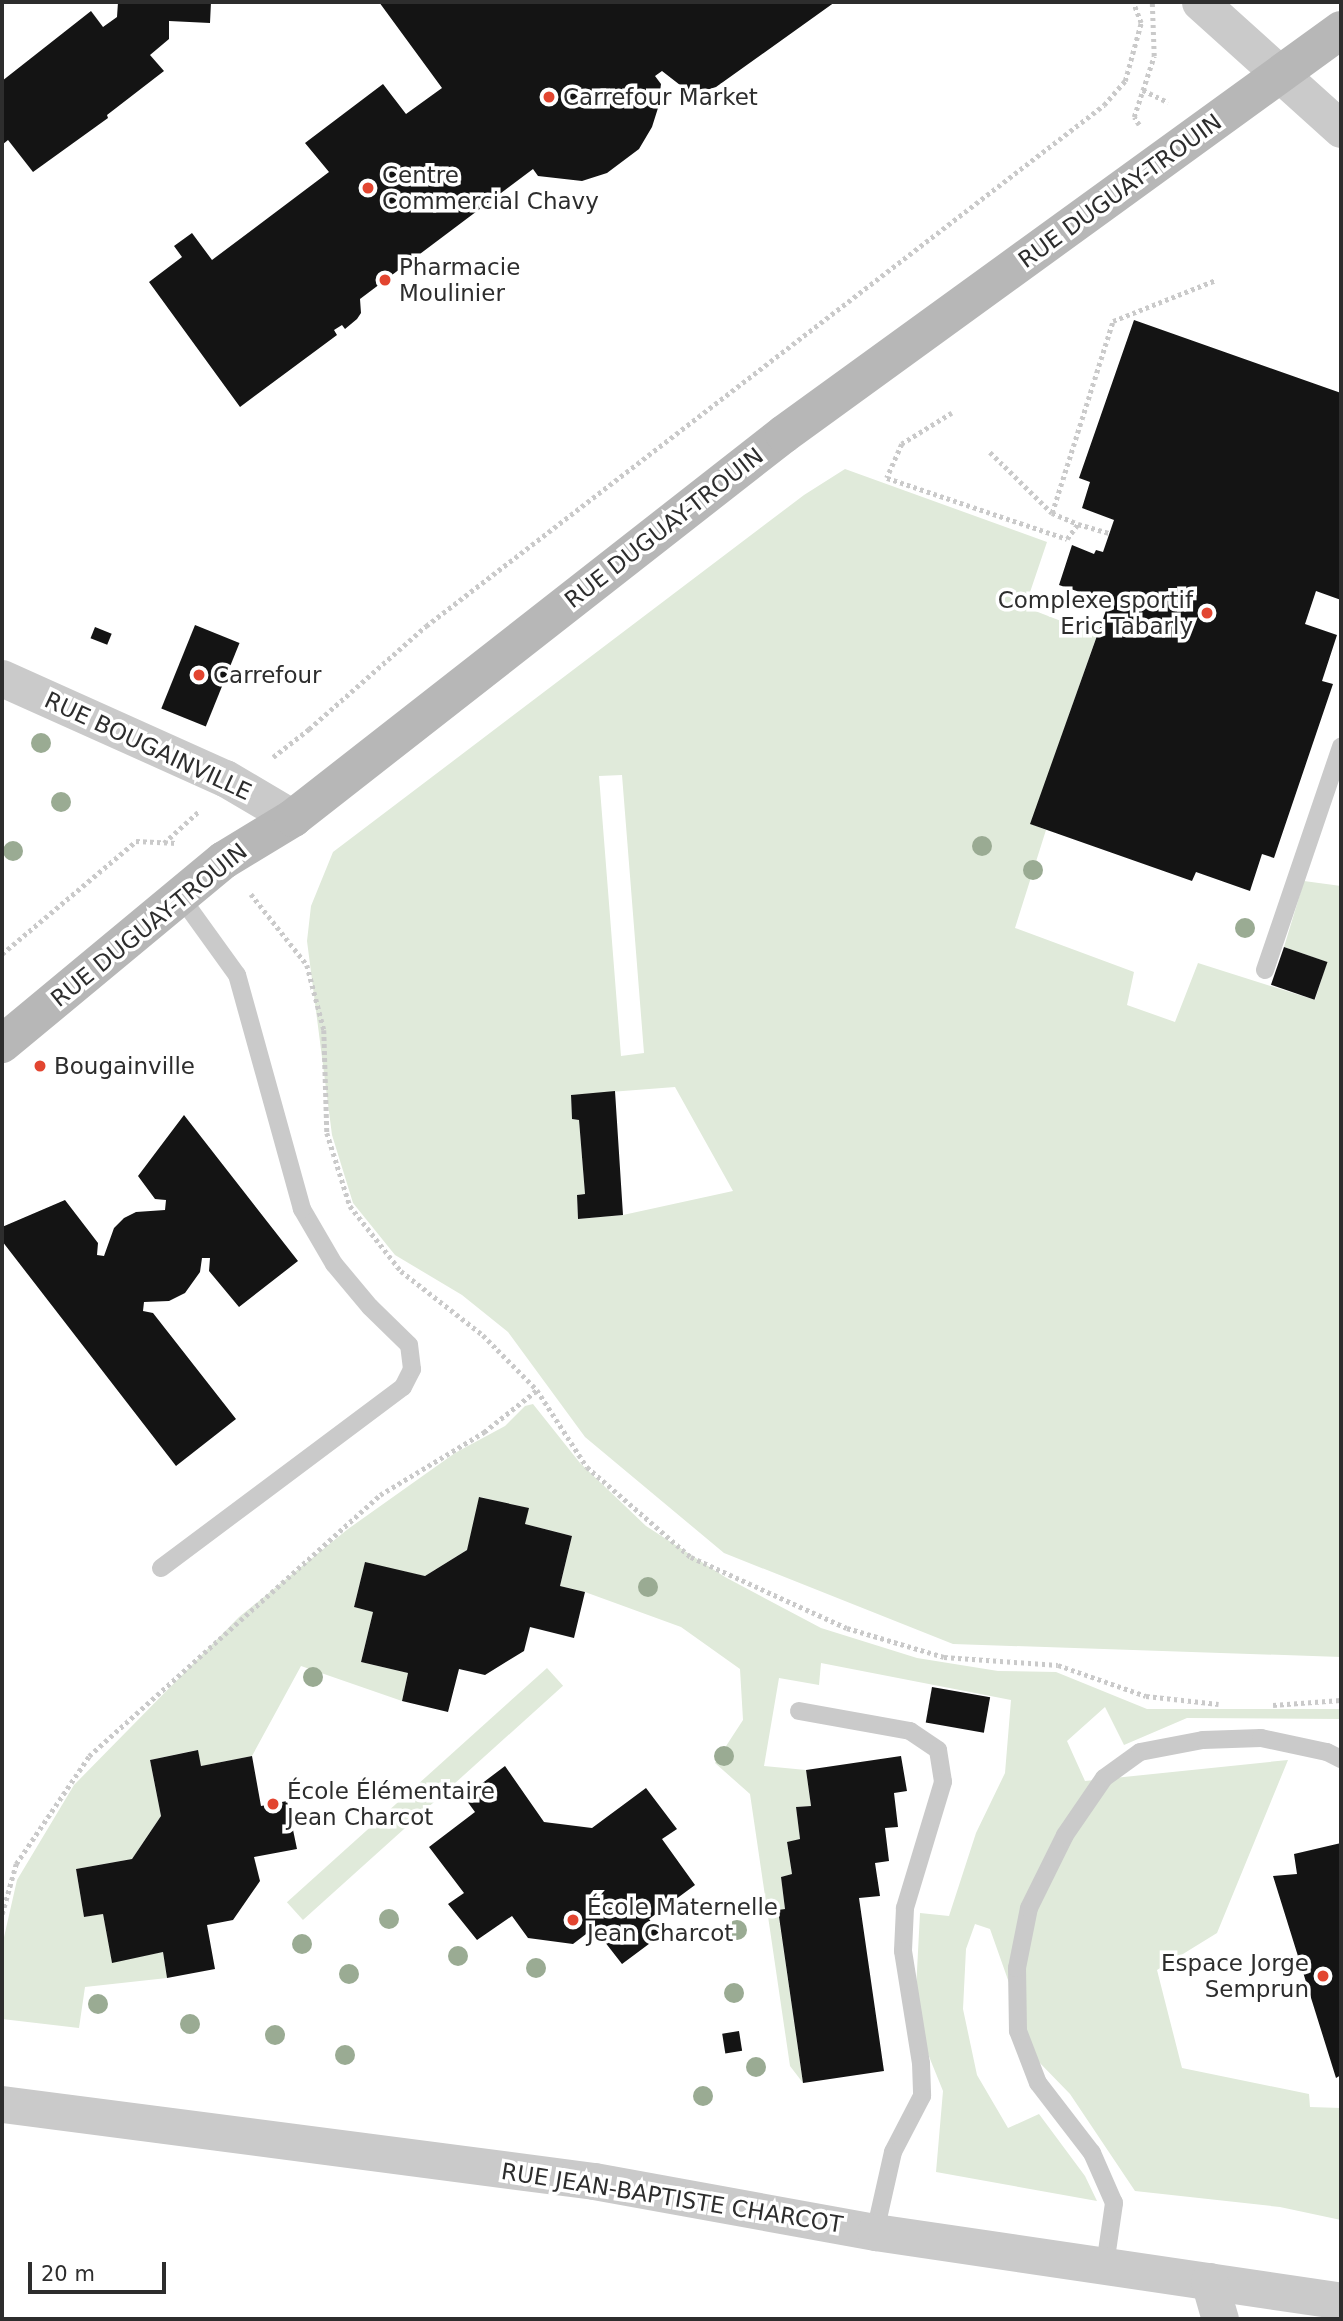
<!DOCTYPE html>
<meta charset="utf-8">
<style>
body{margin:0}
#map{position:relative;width:1343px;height:2321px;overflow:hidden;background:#fff;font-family:"DejaVu Sans",sans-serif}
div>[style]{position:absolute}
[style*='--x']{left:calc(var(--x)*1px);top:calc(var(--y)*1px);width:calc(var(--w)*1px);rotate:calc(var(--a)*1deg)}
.green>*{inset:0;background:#e0eada;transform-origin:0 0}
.building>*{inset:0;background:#141414;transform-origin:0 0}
.path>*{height:4.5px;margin-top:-2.25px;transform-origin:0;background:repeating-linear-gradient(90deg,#cacaca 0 3.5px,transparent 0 7px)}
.service>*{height:18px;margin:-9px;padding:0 9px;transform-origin:9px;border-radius:9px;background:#cacaca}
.minor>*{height:37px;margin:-18.5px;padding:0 18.5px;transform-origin:18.5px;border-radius:18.5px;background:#cacaca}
.secondary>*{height:38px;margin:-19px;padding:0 19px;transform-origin:19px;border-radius:19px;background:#b7b7b7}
.trees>*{width:20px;height:20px;margin:-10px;border-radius:50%;background:#9aab93}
.dots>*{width:19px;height:19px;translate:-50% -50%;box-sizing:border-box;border:4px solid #fff;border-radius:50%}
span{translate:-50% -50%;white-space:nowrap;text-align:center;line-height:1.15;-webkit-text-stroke:7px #fff;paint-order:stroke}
.poi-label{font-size:23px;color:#2d2d2d}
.left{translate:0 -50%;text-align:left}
.right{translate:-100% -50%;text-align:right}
.street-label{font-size:23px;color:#2d2d2d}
.frame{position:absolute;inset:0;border:4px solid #2d2d2d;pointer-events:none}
.scale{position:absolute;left:28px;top:2262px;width:138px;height:32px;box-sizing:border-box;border:4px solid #2d2d2d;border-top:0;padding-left:9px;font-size:21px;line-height:24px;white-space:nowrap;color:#2d2d2d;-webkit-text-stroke:5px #fff;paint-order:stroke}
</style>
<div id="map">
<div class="green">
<div style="clip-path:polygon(evenodd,845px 469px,1047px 542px,1025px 607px,1097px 635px,1031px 824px,1046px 830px,1015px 928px,1134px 972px,1127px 1005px,1175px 1022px,1198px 963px,1315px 1000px,1327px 962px,1284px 947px,1304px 881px,1341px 886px,1341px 1657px,953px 1644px,724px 1553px,585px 1437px,508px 1332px,462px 1295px,395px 1255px,353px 1203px,332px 1135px,307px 941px,311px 906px,333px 852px,804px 495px,845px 469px,622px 775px,644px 1053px,621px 1056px,599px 776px,622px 775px,845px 469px,675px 1087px,733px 1191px,623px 1215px,578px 1219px,577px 1195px,585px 1194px,579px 1120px,572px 1119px,571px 1095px,675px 1087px)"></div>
<div style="clip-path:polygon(533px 1404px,580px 1463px,646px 1526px,725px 1577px,821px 1628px,917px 1658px,998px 1671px,1056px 1672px,1147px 1709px,1341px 1709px,1341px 1719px,1187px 1718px,1124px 1745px,1105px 1707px,1067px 1741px,1085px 1781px,1288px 1760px,1217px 1933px,1157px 1970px,1182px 2068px,1309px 2094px,1310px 2107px,1341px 2108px,1341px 2220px,1280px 2207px,1135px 2191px,1070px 2094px,1036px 2059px,990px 1929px,975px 1924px,966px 1949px,963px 2009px,977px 2075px,1008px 2128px,1039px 2114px,1085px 2176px,1097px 2201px,936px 2172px,943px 2091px,926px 2049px,916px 1990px,920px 1913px,949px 1916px,976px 1833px,1005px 1773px,1011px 1700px,821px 1663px,819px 1685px,779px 1678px,764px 1766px,806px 1770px,811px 1806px,796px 1807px,800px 1839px,787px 1843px,792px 1874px,781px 1877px,785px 1909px,778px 1911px,803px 2083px,790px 2066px,750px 1794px,715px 1763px,743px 1720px,740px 1669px,681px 1627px,585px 1592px,560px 1586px,572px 1536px,525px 1524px,528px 1508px,480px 1497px,467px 1550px,425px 1576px,365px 1563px,354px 1607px,373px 1612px,361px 1662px,408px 1673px,402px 1701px,301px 1666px,252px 1756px,201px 1766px,197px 1750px,150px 1760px,161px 1816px,132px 1859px,76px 1869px,84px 1917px,103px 1914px,112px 1962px,163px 1952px,167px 1978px,85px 1987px,79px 2028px,2px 2019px,2px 1946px,17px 1880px,74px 1785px,239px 1617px,348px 1529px,455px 1453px,505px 1426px,525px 1406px)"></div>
<div style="left:547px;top:1668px;width:24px;height:350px;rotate:48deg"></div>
</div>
<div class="building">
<div style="clip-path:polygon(118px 2px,211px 2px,210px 23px,169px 21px,169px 39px,150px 55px,164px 71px,107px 115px,108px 118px,33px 172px,8px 140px,2px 145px,2px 81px,91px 11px,103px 27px,117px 17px)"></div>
<div style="clip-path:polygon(379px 2px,835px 2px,716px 87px,700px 92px,689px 92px,662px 71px,655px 76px,661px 84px,658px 108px,652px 127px,639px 149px,607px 173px,582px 181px,538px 176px,533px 169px,360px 299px,361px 313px,357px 319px,345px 329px,342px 325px,334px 330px,337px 335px,240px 407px,149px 282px,182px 257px,174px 246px,192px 233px,212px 260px,329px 172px,305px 143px,383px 84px,406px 114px,442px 88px)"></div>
<div style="clip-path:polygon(1134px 320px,1341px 393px,1341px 600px,1316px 591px,1305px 624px,1337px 635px,1322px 681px,1333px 684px,1274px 858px,1262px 854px,1250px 891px,1196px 872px,1192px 881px,1030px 824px,1109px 602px,1059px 585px,1072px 545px,1094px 554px,1096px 550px,1103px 552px,1114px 520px,1082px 508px,1090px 482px,1079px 478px)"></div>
<div style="left:195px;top:625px;width:48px;height:90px;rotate:22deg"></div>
<div style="left:95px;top:627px;width:18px;height:12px;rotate:22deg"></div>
<div style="left:1284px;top:947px;width:46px;height:40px;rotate:19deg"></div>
<div style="clip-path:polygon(615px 1091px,623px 1215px,578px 1219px,577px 1195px,585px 1194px,579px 1120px,572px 1119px,571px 1095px)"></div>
<div style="clip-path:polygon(184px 1115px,298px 1261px,239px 1307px,209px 1271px,210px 1258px,202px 1258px,200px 1272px,185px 1293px,169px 1301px,144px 1302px,143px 1311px,153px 1313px,236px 1419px,176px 1466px,2px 1241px,2px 1227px,65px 1200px,98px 1243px,97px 1255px,104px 1256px,114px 1228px,124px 1218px,136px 1212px,165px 1210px,166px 1200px,155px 1199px,138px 1176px)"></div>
<div style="clip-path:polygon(479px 1497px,529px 1508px,525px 1524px,572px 1536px,560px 1586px,585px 1592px,574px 1638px,530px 1627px,524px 1651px,485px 1675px,459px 1669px,448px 1712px,402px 1701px,408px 1673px,361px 1662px,373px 1612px,354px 1607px,365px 1562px,425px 1576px,467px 1550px)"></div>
<div style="left:932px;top:1687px;width:59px;height:36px;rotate:10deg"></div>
<div style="clip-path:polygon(198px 1750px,201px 1766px,252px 1756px,261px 1806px,287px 1801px,297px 1849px,254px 1857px,260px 1881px,233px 1920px,207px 1925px,215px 1969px,167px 1978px,163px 1952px,112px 1963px,103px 1914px,84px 1917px,76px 1869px,132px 1859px,161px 1816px,150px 1760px)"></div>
<div style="clip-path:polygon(901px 1756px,907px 1791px,894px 1793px,898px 1827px,885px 1828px,889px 1861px,875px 1863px,880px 1896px,859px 1898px,884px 2071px,803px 2083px,778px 1910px,785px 1909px,781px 1877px,792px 1874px,787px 1842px,800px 1839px,796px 1807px,811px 1806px,806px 1770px)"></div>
<div style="clip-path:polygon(505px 1766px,544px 1822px,592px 1828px,646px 1788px,677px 1829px,662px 1839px,695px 1885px,649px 1919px,661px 1935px,622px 1964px,594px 1928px,573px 1944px,528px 1938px,512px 1916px,477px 1940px,448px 1904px,464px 1893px,429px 1847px,475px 1812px,464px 1797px)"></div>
<div style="clip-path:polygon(1341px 1843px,1341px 2075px,1336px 2078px,1273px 1876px,1297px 1874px,1294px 1854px)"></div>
<div style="left:739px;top:2031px;width:20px;height:17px;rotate:81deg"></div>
</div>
<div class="path">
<div style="--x:1143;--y:90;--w:28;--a:26"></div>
<div style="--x:1139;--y:125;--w:9;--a:-122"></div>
<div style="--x:1134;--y:117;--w:64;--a:-71.8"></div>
<div style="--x:1154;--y:56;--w:54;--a:-92.1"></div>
<div style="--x:952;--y:413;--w:59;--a:148.2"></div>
<div style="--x:902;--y:444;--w:37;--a:114"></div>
<div style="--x:887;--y:478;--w:190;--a:18.7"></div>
<div style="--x:1067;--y:539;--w:19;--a:-54"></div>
<div style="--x:1078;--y:524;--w:32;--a:16"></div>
<div style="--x:990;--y:452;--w:87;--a:44.5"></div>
<div style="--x:1052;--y:513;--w:28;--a:23"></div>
<div style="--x:1052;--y:513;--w:201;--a:-72.4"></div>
<div style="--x:1113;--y:321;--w:111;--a:-21.7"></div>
<div style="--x:273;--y:757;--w:46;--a:-37.9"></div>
<div style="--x:309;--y:729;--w:156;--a:-41.4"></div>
<div style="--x:426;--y:626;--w:855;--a:-37.54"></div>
<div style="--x:1104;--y:105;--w:32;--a:-49"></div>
<div style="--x:1125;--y:81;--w:60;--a:-74.6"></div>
<div style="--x:1141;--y:23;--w:22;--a:-111"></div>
<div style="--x:164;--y:843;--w:47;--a:-42.4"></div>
<div style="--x:251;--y:894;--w:90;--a:51.7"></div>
<div style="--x:307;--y:965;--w:67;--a:75.3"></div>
<div style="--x:324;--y:1030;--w:103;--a:88.3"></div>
<div style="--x:327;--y:1133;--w:77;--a:72.5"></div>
<div style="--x:350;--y:1206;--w:83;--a:51.9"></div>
<div style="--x:401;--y:1271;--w:104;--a:38"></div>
<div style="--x:483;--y:1335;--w:77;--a:45.5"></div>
<div style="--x:537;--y:1390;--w:92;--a:57"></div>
<div style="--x:587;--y:1467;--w:138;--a:40.9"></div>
<div style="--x:691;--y:1557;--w:171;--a:24.5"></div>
<div style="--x:847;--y:1628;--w:101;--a:16.6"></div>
<div style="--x:944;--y:1657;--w:114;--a:4"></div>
<div style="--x:1058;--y:1665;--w:93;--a:19.4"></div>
<div style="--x:1146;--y:1696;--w:73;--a:6.3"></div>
<div style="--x:2;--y:954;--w:175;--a:-40.1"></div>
<div style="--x:136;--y:841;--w:41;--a:2.8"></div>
<div style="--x:1273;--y:1705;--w:68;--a:-4.2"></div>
<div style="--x:2;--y:1914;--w:52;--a:-74.4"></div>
<div style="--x:16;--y:1864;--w:130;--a:-55.9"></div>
<div style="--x:89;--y:1756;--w:391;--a:-41.9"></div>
<div style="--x:380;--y:1495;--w:122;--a:-31.2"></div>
<div style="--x:484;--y:1432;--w:68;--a:-38.4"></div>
</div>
<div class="service">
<div style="--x:1265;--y:970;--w:236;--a:-71.2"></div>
<div style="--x:161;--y:1568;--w:302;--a:-36.8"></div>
<div style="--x:403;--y:1387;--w:20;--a:-63"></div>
<div style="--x:412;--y:1369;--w:24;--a:-97"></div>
<div style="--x:409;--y:1345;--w:54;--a:-135.7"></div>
<div style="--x:370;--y:1307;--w:56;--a:-129.9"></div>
<div style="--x:334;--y:1264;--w:64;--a:-120.2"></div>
<div style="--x:302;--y:1209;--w:243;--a:-105.5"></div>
<div style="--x:237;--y:975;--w:97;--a:-125.8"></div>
<div style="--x:799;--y:1711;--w:113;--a:10.2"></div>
<div style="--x:910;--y:1731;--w:34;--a:34"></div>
<div style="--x:938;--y:1750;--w:32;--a:81"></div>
<div style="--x:943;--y:1782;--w:132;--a:106.8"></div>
<div style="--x:905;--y:1908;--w:43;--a:92.7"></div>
<div style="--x:903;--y:1951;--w:113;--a:80.9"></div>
<div style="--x:921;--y:2063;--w:33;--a:88"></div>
<div style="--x:922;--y:2096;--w:63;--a:117.4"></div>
<div style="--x:893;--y:2152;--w:82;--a:102.7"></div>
<div style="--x:1105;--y:2265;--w:63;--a:-81.7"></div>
<div style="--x:1114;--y:2203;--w:55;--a:-113.7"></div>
<div style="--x:1092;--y:2153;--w:88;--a:-127.6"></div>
<div style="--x:1038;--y:2083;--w:56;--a:-111"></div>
<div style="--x:1018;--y:2031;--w:63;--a:-90.9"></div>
<div style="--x:1017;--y:1968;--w:61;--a:-78.7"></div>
<div style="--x:1029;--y:1908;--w:81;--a:-63.7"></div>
<div style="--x:1065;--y:1835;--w:69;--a:-55.6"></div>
<div style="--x:1104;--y:1778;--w:44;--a:-35.8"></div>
<div style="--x:1140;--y:1752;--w:64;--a:-10.8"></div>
<div style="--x:1203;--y:1740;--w:58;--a:-2"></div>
<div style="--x:1261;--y:1738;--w:67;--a:12"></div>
<div style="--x:1327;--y:1752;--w:16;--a:27"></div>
</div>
<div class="minor">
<div style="--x:1200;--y:2;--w:190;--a:42"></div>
<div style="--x:2;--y:678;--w:244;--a:24.2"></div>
<div style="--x:225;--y:778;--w:79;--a:30.5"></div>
<div style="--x:2;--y:2104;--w:597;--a:7.41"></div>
<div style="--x:594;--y:2181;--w:286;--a:10.3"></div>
<div style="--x:875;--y:2232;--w:471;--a:8.4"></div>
<div style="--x:1209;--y:2281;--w:40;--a:74"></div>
</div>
<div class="secondary">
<div style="--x:2;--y:1044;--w:288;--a:-39.7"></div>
<div style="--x:224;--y:860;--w:81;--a:-31.3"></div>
<div style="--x:293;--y:818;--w:623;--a:-38.03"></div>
<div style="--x:784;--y:434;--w:688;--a:-35.95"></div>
</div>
<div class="trees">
<div style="left:41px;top:743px"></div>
<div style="left:61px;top:802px"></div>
<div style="left:982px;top:846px"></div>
<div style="left:13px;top:851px"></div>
<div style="left:1033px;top:870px"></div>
<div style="left:1245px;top:928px"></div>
<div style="left:648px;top:1587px"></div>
<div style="left:313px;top:1677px"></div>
<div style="left:724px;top:1756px"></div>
<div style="left:389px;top:1919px"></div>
<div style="left:737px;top:1930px"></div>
<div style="left:302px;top:1944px"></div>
<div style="left:458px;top:1956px"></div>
<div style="left:536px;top:1968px"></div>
<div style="left:349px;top:1974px"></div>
<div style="left:734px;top:1993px"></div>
<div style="left:98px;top:2004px"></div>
<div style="left:190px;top:2024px"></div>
<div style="left:275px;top:2035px"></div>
<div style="left:345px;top:2055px"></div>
<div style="left:756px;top:2067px"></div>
<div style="left:703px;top:2096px"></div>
</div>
<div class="dots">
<div style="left:549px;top:97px;background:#e24530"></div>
<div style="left:368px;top:188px;background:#e24530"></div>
<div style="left:385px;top:280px;background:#e24530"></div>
<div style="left:1207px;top:613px;background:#e24530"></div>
<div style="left:199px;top:675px;background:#e24530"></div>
<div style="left:40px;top:1066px;background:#e24530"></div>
<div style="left:273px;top:1804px;background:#e24530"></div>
<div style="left:573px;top:1920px;background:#e24530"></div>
<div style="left:1323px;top:1976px;background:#e24530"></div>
</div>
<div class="poi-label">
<span class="left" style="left:563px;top:97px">Carrefour Market</span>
<span class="left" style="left:382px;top:188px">Centre<br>Commercial Chavy</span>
<span class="left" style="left:399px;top:280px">Pharmacie<br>Moulinier</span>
<span class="right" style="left:1193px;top:613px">Complexe sportif<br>Eric Tabarly</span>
<span class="left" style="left:213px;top:675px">Carrefour</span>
<span class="left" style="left:54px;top:1066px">Bougainville</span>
<span class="left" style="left:287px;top:1804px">École Élémentaire<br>Jean Charcot</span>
<span class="left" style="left:587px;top:1920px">École Maternelle<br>Jean Charcot</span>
<span class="right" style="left:1309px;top:1976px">Espace Jorge<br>Semprun</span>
</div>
<div class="street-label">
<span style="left:1120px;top:191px;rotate:-36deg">RUE DUGUAY-TROUIN</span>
<span style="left:664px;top:528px;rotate:-38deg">RUE DUGUAY-TROUIN</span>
<span style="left:148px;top:746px;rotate:25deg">RUE BOUGAINVILLE</span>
<span style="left:149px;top:925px;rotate:-39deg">RUE DUGUAY-TROUIN</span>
<span style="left:672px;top:2198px;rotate:9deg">RUE JEAN-BAPTISTE CHARCOT</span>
</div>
<div class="frame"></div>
<div class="scale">20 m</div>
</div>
